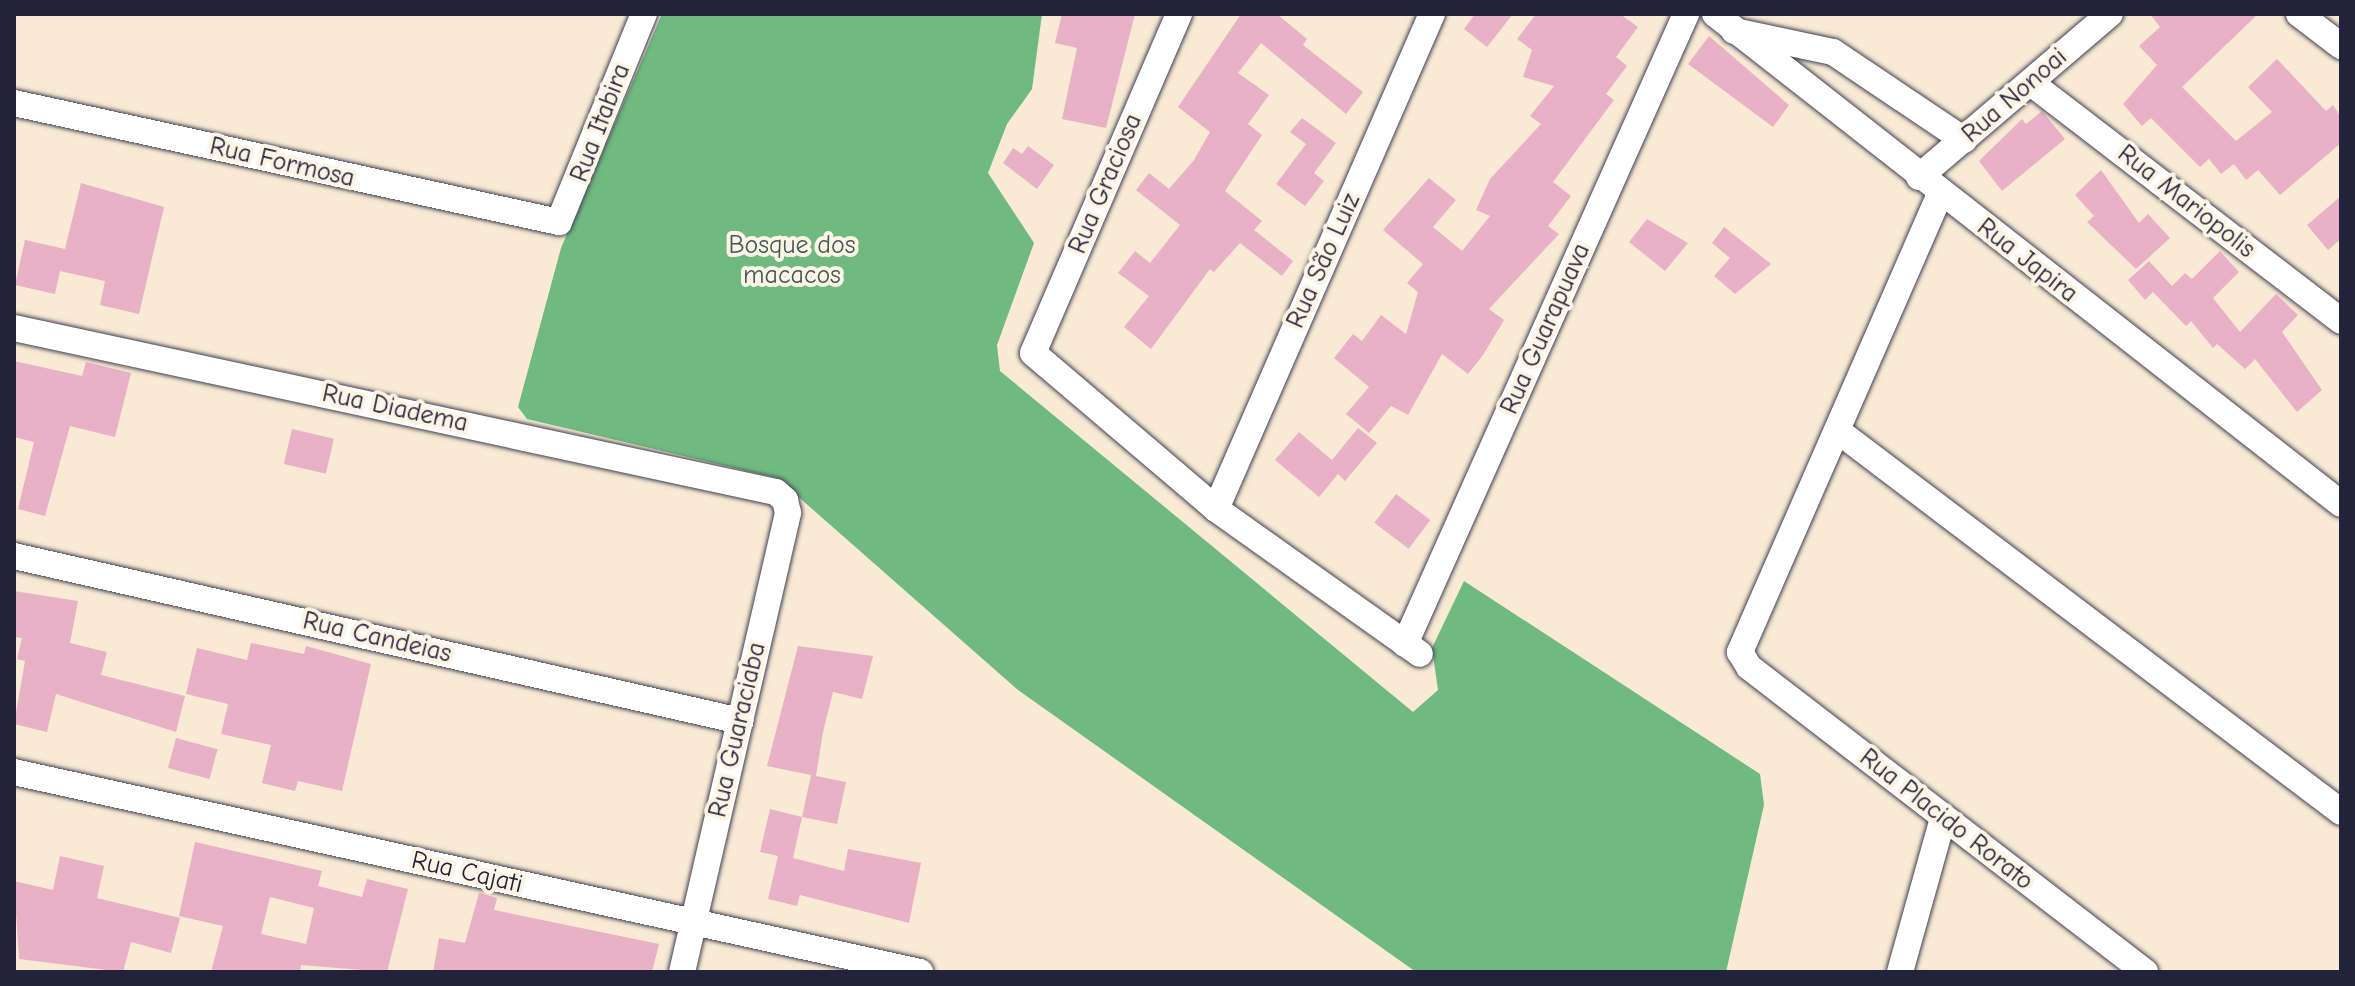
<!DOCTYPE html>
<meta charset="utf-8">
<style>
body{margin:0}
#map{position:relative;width:2355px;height:986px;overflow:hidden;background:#f8ead4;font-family:"Comic Neue",sans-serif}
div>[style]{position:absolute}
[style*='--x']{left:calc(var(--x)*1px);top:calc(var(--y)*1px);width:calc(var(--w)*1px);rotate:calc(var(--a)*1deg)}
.forest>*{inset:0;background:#70b980}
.building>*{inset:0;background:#e8b1c6;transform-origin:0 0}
.roads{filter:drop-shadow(0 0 2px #424052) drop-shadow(0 0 2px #424052)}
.street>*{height:26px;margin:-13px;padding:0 13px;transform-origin:13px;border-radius:13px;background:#fff}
span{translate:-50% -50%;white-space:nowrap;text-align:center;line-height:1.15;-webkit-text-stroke:8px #fcf5e5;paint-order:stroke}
.street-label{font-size:26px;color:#22223b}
.park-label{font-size:26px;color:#425957}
.frame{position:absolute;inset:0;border:16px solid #22223b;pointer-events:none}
</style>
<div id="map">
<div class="forest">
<div style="clip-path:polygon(662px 14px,1042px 14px,1032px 89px,1007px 124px,988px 173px,1034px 243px,997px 345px,1000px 371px,1413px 712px,1438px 690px,1432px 648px,1464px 581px,1760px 774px,1764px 805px,1726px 972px,1416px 972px,1018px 690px,777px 478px,527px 419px,518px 407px,561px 248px)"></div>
</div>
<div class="building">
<div style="clip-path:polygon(1062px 14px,1135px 14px,1106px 128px,1062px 119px,1077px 48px,1055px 43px)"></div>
<div style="clip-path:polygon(1241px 14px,1277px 14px,1307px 39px,1303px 45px,1363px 92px,1346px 114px,1261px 43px,1238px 73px,1269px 95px,1248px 124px,1262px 135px,1225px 191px,1262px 221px,1254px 230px,1293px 261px,1282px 276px,1240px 243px,1214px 272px,1210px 269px,1151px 349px,1124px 327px,1149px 296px,1118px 273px,1135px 251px,1150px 263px,1180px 225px,1136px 190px,1149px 173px,1169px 189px,1194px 160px,1210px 132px,1178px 107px)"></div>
<div style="clip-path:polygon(1475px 14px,1513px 14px,1487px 47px,1464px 29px)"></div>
<div style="clip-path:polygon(1536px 14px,1620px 14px,1638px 27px,1616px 57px,1627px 66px,1606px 94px,1614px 100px,1553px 182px,1571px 196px,1548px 226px,1559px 234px,1489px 309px,1504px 320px,1483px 355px,1468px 374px,1442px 354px,1408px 415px,1391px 406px,1369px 433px,1346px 414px,1369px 387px,1334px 358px,1353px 334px,1362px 341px,1381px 315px,1406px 334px,1418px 292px,1407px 283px,1423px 264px,1383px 230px,1429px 178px,1456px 200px,1433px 227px,1462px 251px,1490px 216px,1476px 210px,1490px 179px,1541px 124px,1530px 116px,1554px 86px,1523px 77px,1532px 50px,1517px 39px)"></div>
<div style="clip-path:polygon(2150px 14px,2258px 14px,2182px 87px,2236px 141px,2272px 112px,2248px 87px,2277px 59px,2326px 111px,2333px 105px,2341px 117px,2341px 143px,2280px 195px,2258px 170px,2246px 180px,2234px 164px,2221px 174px,2209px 159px,2200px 167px,2151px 118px,2142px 126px,2123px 104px,2157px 65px,2139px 46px,2160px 27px)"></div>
<div style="clip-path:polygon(1709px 36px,1789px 105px,1773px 127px,1688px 64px)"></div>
<div style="clip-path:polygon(2042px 111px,2065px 139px,2002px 191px,1979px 161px,2022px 119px,2026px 124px)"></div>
<div style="clip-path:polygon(1302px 118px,1336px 143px,1314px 173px,1324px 181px,1305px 206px,1276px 184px,1306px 144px,1290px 132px)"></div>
<div style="clip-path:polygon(1028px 146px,1054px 165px,1037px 189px,1003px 163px,1013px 148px,1022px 154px)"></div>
<div style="clip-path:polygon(2101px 170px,2139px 223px,2148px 214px,2170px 238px,2136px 269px,2087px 222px,2094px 216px,2075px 195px)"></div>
<div style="clip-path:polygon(81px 183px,164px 207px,139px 314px,100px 305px,105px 281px,60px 271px,55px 294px,15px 285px,25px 240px,65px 249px)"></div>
<div style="clip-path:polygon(2341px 196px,2341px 239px,2328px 250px,2307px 225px)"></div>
<div style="clip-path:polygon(1647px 219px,1688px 243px,1665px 271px,1629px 242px)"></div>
<div style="clip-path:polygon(1724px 227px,1771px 264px,1735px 294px,1714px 276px,1730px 258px,1712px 243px)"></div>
<div style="clip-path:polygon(2220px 251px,2239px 272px,2213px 298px,2240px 332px,2276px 294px,2298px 315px,2282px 332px,2322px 390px,2297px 412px,2255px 359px,2245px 369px,2217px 344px,2213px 348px,2191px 321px,2186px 326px,2153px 292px,2145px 300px,2128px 280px,2149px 261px,2172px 286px,2185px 273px,2192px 279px)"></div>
<div style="clip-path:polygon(14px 361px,82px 376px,86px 362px,131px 373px,115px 437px,70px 426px,45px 516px,18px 509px,34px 442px,14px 437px)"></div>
<div style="clip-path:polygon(1358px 428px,1377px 443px,1345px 481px,1338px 474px,1319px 497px,1275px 460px,1299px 432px,1332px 460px)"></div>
<div style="left:292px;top:429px;width:43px;height:36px;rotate:13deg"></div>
<div style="left:1396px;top:494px;width:43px;height:36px;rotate:37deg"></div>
<div style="clip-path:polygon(14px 591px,78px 601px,70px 643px,107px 652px,101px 675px,185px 696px,176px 732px,56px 694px,47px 732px,14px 724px,25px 661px,17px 659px,22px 638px,14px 637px)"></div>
<div style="clip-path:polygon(251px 643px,304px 654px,306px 646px,371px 664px,342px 791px,298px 781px,295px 791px,262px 783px,271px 745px,221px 734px,228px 704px,186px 694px,197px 648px,247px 660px)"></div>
<div style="clip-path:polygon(798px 646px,873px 656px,862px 699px,833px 692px,823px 732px,816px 776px,846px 782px,837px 824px,802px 817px,811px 775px,767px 766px)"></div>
<div style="left:176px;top:738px;width:43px;height:31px;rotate:15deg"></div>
<div style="clip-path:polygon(770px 809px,802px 817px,793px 858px,844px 871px,848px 849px,921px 863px,909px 923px,800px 895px,797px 906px,768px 899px,778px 856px,760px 852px)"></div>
<div style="clip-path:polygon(evenodd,195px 842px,322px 871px,318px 886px,362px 897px,367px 879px,408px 889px,387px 972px,301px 965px,300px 972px,211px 972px,223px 926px,179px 916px,195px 842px,270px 897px,314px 908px,306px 944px,261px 934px,270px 897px)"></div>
<div style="clip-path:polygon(60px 856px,104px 866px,97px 898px,180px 918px,171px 953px,131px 942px,123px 972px,19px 959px,14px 881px,53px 890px)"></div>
<div style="clip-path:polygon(479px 893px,497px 898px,494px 910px,659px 944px,652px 972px,433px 972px,439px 938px,465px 943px)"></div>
</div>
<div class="roads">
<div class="street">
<div style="--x:1179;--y:14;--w:369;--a:113.3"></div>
<div style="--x:1033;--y:353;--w:240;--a:40.4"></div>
<div style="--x:1216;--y:509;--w:250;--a:35.4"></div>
<div style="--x:1715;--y:14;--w:795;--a:38.05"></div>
<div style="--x:2299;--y:14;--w:53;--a:37.3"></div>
<div style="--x:1734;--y:31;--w:101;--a:12"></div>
<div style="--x:1833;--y:52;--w:158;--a:33.9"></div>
<div style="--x:2031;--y:83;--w:391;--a:37.5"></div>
<div style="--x:14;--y:103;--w:558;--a:12.32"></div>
<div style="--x:559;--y:222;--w:225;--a:-67.8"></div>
<div style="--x:1919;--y:177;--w:251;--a:-40.5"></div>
<div style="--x:1940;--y:194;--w:500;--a:113.6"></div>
<div style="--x:1740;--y:652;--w:17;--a:59"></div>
<div style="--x:1749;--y:667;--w:500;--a:37.6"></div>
<div style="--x:14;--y:328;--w:779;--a:12.15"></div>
<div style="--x:776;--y:492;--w:12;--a:42"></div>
<div style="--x:785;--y:500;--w:13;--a:77"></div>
<div style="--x:788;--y:513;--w:471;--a:103"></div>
<div style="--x:1838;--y:431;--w:631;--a:37.14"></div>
<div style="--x:1216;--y:509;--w:540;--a:-66.43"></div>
<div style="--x:14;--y:556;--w:745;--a:12.8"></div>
<div style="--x:1405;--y:644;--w:690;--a:-65.96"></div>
<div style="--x:14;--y:772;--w:928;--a:12.45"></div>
<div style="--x:1900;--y:972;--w:160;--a:-74.4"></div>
</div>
</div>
<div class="street-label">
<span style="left:2015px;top:96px;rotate:-41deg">Rua Nonoai</span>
<span style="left:601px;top:123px;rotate:-69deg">Rua Itabira</span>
<span style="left:282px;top:163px;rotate:13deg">Rua Formosa</span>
<span style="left:1106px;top:184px;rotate:-67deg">Rua Graciosa</span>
<span style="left:2186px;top:202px;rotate:38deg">Rua Mariopolis</span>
<span style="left:1324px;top:261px;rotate:-66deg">Rua São Luiz</span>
<span style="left:2027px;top:261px;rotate:38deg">Rua Japira</span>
<span style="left:1546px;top:329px;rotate:-66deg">Rua Guarapuava</span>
<span style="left:395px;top:409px;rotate:12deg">Rua Diadema</span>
<span style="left:377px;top:638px;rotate:13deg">Rua Candeias</span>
<span style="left:738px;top:730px;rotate:-77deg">Rua Guaraciaba</span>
<span style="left:1946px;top:820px;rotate:38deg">Rua Placido Rorato</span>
<span style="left:467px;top:873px;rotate:13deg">Rua Cajati</span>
</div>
<div class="park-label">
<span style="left:792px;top:261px">Bosque dos<br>macacos</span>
</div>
<div class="frame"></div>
</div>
